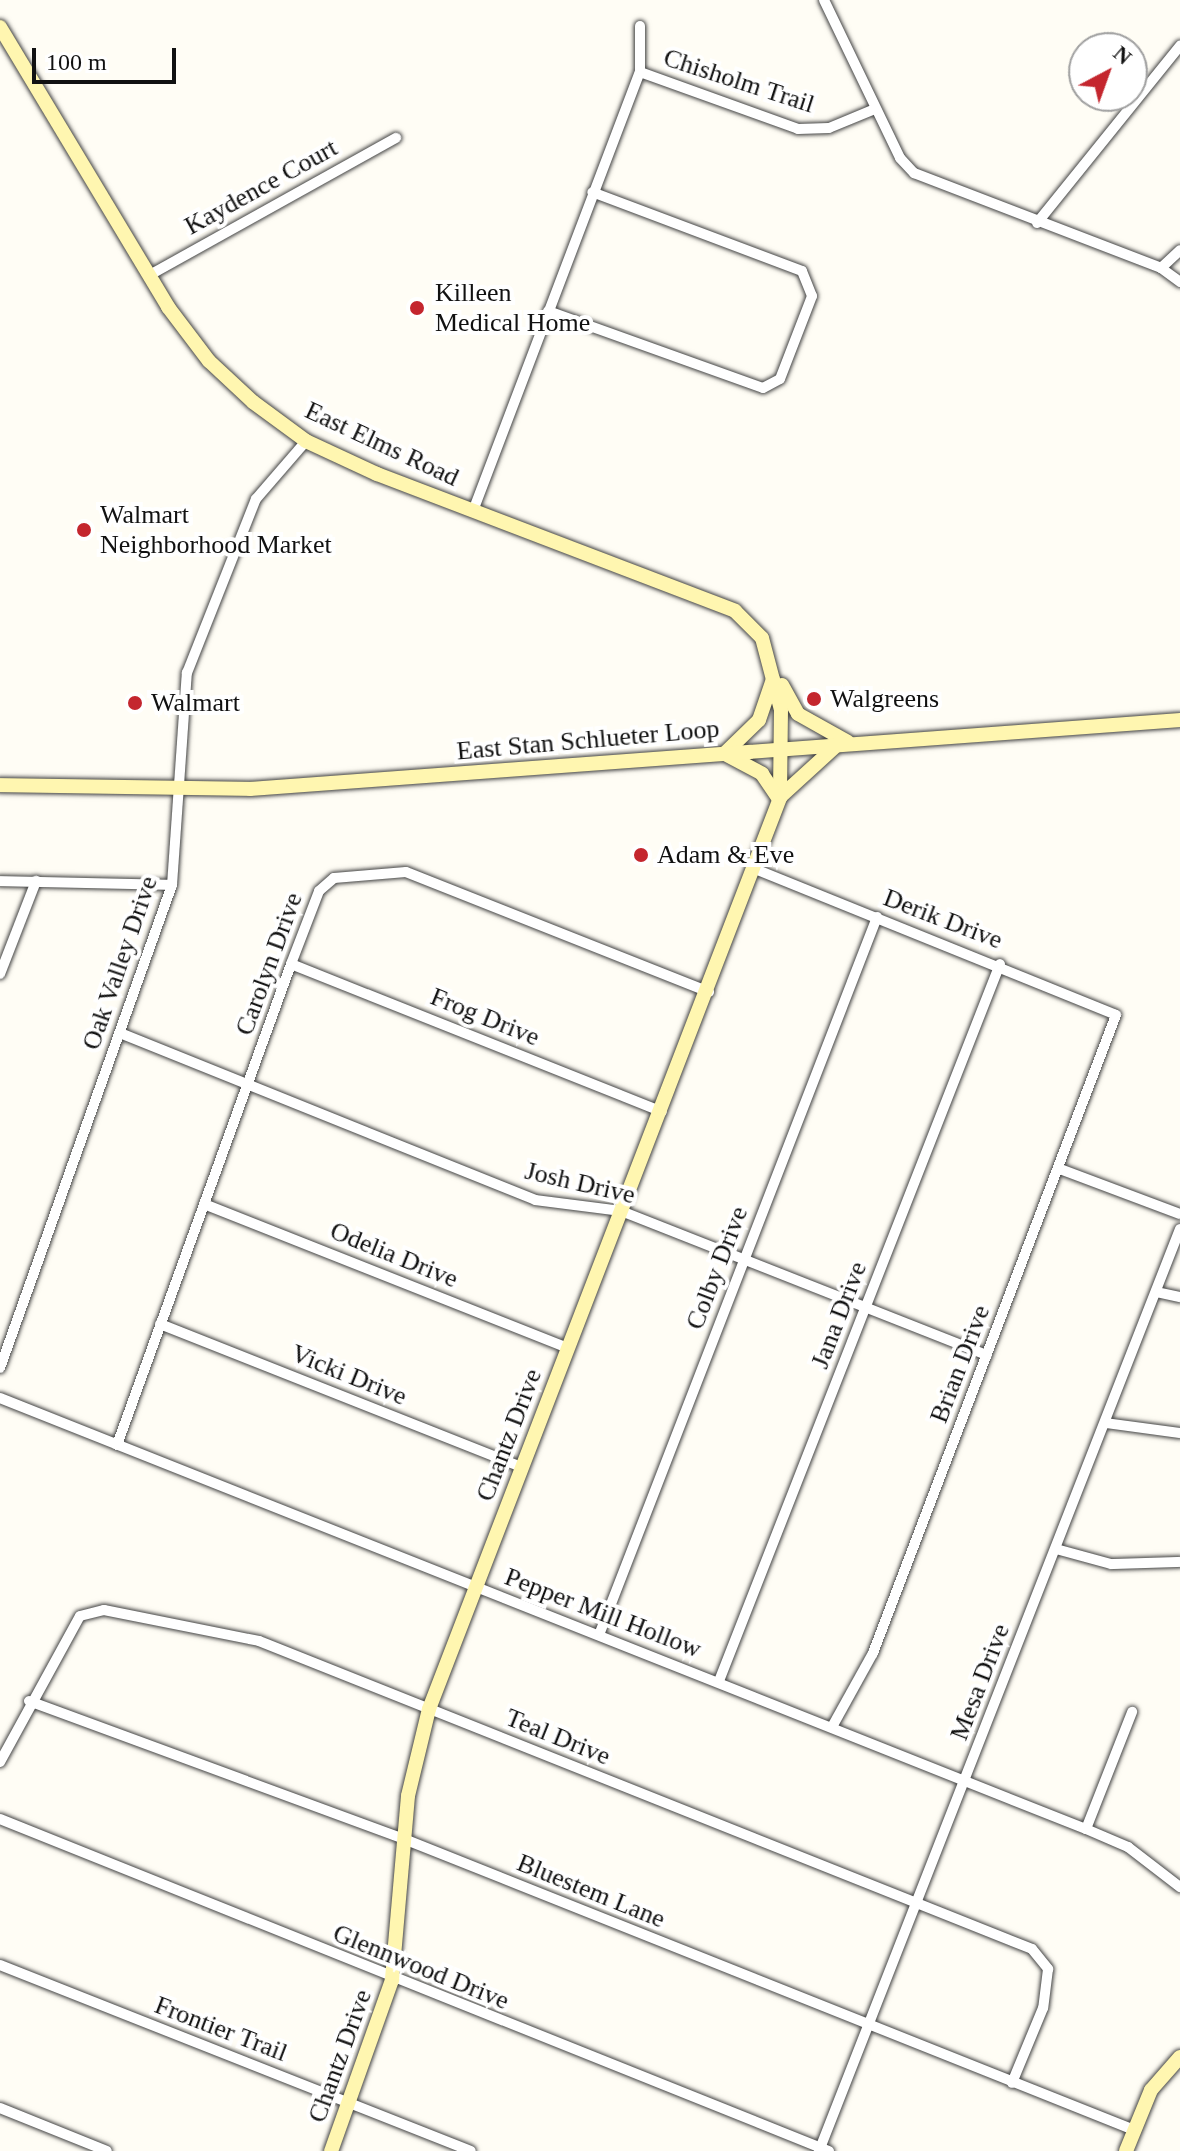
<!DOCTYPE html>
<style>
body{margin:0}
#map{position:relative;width:1180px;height:2151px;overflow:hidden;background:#fffdf5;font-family:Georgia,serif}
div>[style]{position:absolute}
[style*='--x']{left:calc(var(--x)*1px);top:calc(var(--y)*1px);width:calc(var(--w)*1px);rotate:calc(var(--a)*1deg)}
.roads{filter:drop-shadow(0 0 2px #444) drop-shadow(0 0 2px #444)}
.street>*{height:10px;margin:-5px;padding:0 5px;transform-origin:5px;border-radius:5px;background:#fff}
.secondary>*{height:14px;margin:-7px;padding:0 7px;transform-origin:7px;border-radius:7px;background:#fff6b0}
.dots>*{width:22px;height:22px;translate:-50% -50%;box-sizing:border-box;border:4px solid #fff;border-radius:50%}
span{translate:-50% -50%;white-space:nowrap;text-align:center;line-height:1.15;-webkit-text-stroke:8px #fff;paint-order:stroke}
.street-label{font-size:26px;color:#111}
.poi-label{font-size:26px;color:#111}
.left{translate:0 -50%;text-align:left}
.north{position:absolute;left:1068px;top:32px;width:80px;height:80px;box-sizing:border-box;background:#fff;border:2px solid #a0a0a0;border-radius:50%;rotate:41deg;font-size:22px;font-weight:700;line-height:32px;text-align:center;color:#111}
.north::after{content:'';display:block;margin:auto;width:28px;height:36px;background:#c4262e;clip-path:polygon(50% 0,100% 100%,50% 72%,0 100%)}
.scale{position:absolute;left:32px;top:48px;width:144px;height:36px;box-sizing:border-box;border:4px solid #111;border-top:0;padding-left:10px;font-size:24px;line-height:28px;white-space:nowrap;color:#111;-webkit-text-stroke:6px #fff;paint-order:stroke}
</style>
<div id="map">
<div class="roads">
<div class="street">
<div style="--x:824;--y:0;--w:175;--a:64.3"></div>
<div style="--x:900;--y:158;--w:21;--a:47"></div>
<div style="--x:914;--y:173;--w:265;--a:21"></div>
<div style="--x:1161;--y:268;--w:26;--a:-43"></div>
<div style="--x:640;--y:72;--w:168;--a:19.8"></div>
<div style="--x:798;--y:129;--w:31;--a:-2"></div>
<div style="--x:829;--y:128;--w:50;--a:-22.4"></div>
<div style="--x:1037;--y:223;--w:228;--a:-51.1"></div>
<div style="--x:1161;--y:268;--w:24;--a:36"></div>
<div style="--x:148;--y:276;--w:284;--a:-29.1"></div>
<div style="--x:548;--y:311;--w:228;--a:19.7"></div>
<div style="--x:763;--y:388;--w:19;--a:-28"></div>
<div style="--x:780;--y:379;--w:89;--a:-68.9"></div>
<div style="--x:812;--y:296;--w:27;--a:-112"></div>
<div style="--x:802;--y:271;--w:224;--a:-159.4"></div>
<div style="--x:473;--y:511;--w:470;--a:-69.2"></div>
<div style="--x:640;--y:72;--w:46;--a:-90"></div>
<div style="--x:755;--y:869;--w:389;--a:22"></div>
<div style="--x:1116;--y:1015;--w:683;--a:110.85"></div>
<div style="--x:873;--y:1653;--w:85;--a:119"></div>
<div style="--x:0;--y:881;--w:172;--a:1.3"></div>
<div style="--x:291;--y:964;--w:399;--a:21.7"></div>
<div style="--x:0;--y:974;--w:100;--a:-68.8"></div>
<div style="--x:120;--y:1033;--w:447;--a:21.9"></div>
<div style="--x:535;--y:1200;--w:87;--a:7.3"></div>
<div style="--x:621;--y:1211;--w:393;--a:21.5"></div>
<div style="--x:1060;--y:1169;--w:128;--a:20.6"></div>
<div style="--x:204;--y:1204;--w:391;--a:21.6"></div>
<div style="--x:1156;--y:1292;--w:25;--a:12"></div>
<div style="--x:160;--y:1324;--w:389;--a:21.6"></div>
<div style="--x:0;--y:1368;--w:513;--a:-70.4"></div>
<div style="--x:172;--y:885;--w:213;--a:-86"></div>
<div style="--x:187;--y:673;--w:187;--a:-68.4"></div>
<div style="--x:256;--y:499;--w:77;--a:-49.2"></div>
<div style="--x:0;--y:1398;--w:1168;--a:21.65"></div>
<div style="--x:1086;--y:1829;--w:46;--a:23.2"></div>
<div style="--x:1128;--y:1847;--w:66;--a:37.6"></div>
<div style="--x:1106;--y:1423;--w:75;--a:7.7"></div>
<div style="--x:117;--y:1445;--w:512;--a:-70.11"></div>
<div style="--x:291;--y:964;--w:78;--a:-69"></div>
<div style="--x:319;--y:891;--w:20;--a:-41"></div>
<div style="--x:334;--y:878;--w:72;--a:-4.8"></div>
<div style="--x:406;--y:872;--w:326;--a:21.6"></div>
<div style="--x:1056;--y:1549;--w:57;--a:15.3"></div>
<div style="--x:1111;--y:1564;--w:69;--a:-1.7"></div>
<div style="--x:599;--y:1635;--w:770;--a:-68.83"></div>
<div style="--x:719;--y:1681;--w:770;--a:-68.6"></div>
<div style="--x:29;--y:1701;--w:400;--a:20.2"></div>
<div style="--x:404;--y:1839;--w:786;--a:21.73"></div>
<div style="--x:0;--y:1762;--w:166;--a:-61.3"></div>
<div style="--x:80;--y:1616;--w:25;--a:-14"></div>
<div style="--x:104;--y:1610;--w:158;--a:11.3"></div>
<div style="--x:259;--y:1641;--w:832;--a:21.72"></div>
<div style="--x:1032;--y:1949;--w:26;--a:51"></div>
<div style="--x:1048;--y:1969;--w:39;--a:97"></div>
<div style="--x:1043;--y:2008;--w:81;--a:112.5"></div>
<div style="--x:0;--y:1819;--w:893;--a:21.83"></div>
<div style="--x:1086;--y:1829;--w:126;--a:-68.5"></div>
<div style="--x:0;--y:1965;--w:506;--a:21.55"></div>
<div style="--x:0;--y:2108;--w:115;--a:21.9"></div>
<div style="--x:819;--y:2151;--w:990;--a:-68.62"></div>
</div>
<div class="secondary">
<div style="--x:0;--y:27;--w:327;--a:59"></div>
<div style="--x:168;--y:307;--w:68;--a:52.8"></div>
<div style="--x:209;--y:361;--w:60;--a:43"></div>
<div style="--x:253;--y:402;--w:66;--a:36.3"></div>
<div style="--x:306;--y:441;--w:78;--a:24.9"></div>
<div style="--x:377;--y:474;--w:383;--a:20.9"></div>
<div style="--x:735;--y:611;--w:38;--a:45"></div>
<div style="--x:762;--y:638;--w:74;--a:75.2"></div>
<div style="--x:781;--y:710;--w:88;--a:90.7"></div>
<div style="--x:780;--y:798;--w:976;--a:111.07"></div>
<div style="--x:429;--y:1709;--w:89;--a:103.6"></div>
<div style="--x:408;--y:1796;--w:185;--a:95"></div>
<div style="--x:392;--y:1980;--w:182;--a:109.6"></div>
<div style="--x:782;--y:685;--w:33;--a:61"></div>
<div style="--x:798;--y:714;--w:57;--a:29.2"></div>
<div style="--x:725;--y:753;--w:47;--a:-44.1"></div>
<div style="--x:759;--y:720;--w:43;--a:-71.1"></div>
<div style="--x:727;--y:755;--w:40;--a:28"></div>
<div style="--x:762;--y:774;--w:30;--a:56"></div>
<div style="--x:0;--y:785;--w:250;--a:0.9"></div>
<div style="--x:250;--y:789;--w:933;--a:-4.24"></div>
<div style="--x:780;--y:797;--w:74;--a:-42.3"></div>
<div style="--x:1126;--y:2151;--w:66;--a:-67.7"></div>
<div style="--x:1151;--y:2090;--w:44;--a:-48.7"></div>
</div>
</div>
<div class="dots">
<div style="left:417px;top:308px;background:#c4262e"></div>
<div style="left:84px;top:530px;background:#c4262e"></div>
<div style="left:814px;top:699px;background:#c4262e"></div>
<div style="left:135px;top:703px;background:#c4262e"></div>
<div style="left:641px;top:855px;background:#c4262e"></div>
</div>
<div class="street-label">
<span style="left:739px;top:81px;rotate:18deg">Chisholm Trail</span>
<span style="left:261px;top:187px;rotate:-29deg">Kaydence Court</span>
<span style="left:382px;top:444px;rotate:25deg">East Elms Road</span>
<span style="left:588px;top:740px;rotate:-5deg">East Stan Schlueter Loop</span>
<span style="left:943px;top:919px;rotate:21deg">Derik Drive</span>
<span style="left:120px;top:963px;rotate:-71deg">Oak Valley Drive</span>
<span style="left:269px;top:964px;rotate:-70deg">Carolyn Drive</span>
<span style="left:485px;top:1017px;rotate:22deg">Frog Drive</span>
<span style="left:580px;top:1183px;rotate:13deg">Josh Drive</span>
<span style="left:394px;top:1255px;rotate:22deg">Odelia Drive</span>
<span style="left:717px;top:1268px;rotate:-69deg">Colby Drive</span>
<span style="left:839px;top:1315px;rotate:-69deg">Jana Drive</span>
<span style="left:960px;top:1364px;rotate:-69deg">Brian Drive</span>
<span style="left:349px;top:1375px;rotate:22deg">Vicki Drive</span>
<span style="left:509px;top:1435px;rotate:-69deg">Chantz Drive</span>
<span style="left:603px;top:1613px;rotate:21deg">Pepper Mill Hollow</span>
<span style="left:980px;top:1682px;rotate:-69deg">Mesa Drive</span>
<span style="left:558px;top:1737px;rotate:22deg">Teal Drive</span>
<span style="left:591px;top:1891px;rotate:22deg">Bluestem Lane</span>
<span style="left:421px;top:1967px;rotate:22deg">Glennwood Drive</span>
<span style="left:221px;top:2029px;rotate:21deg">Frontier Trail</span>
<span style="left:340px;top:2056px;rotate:-70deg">Chantz Drive</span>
</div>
<div class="poi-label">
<span class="left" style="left:435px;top:308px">Killeen<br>Medical Home</span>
<span class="left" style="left:100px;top:530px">Walmart<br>Neighborhood Market</span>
<span class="left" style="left:830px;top:699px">Walgreens</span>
<span class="left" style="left:151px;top:703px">Walmart</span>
<span class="left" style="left:657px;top:855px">Adam &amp; Eve</span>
</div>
<div class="north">N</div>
<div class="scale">100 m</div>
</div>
